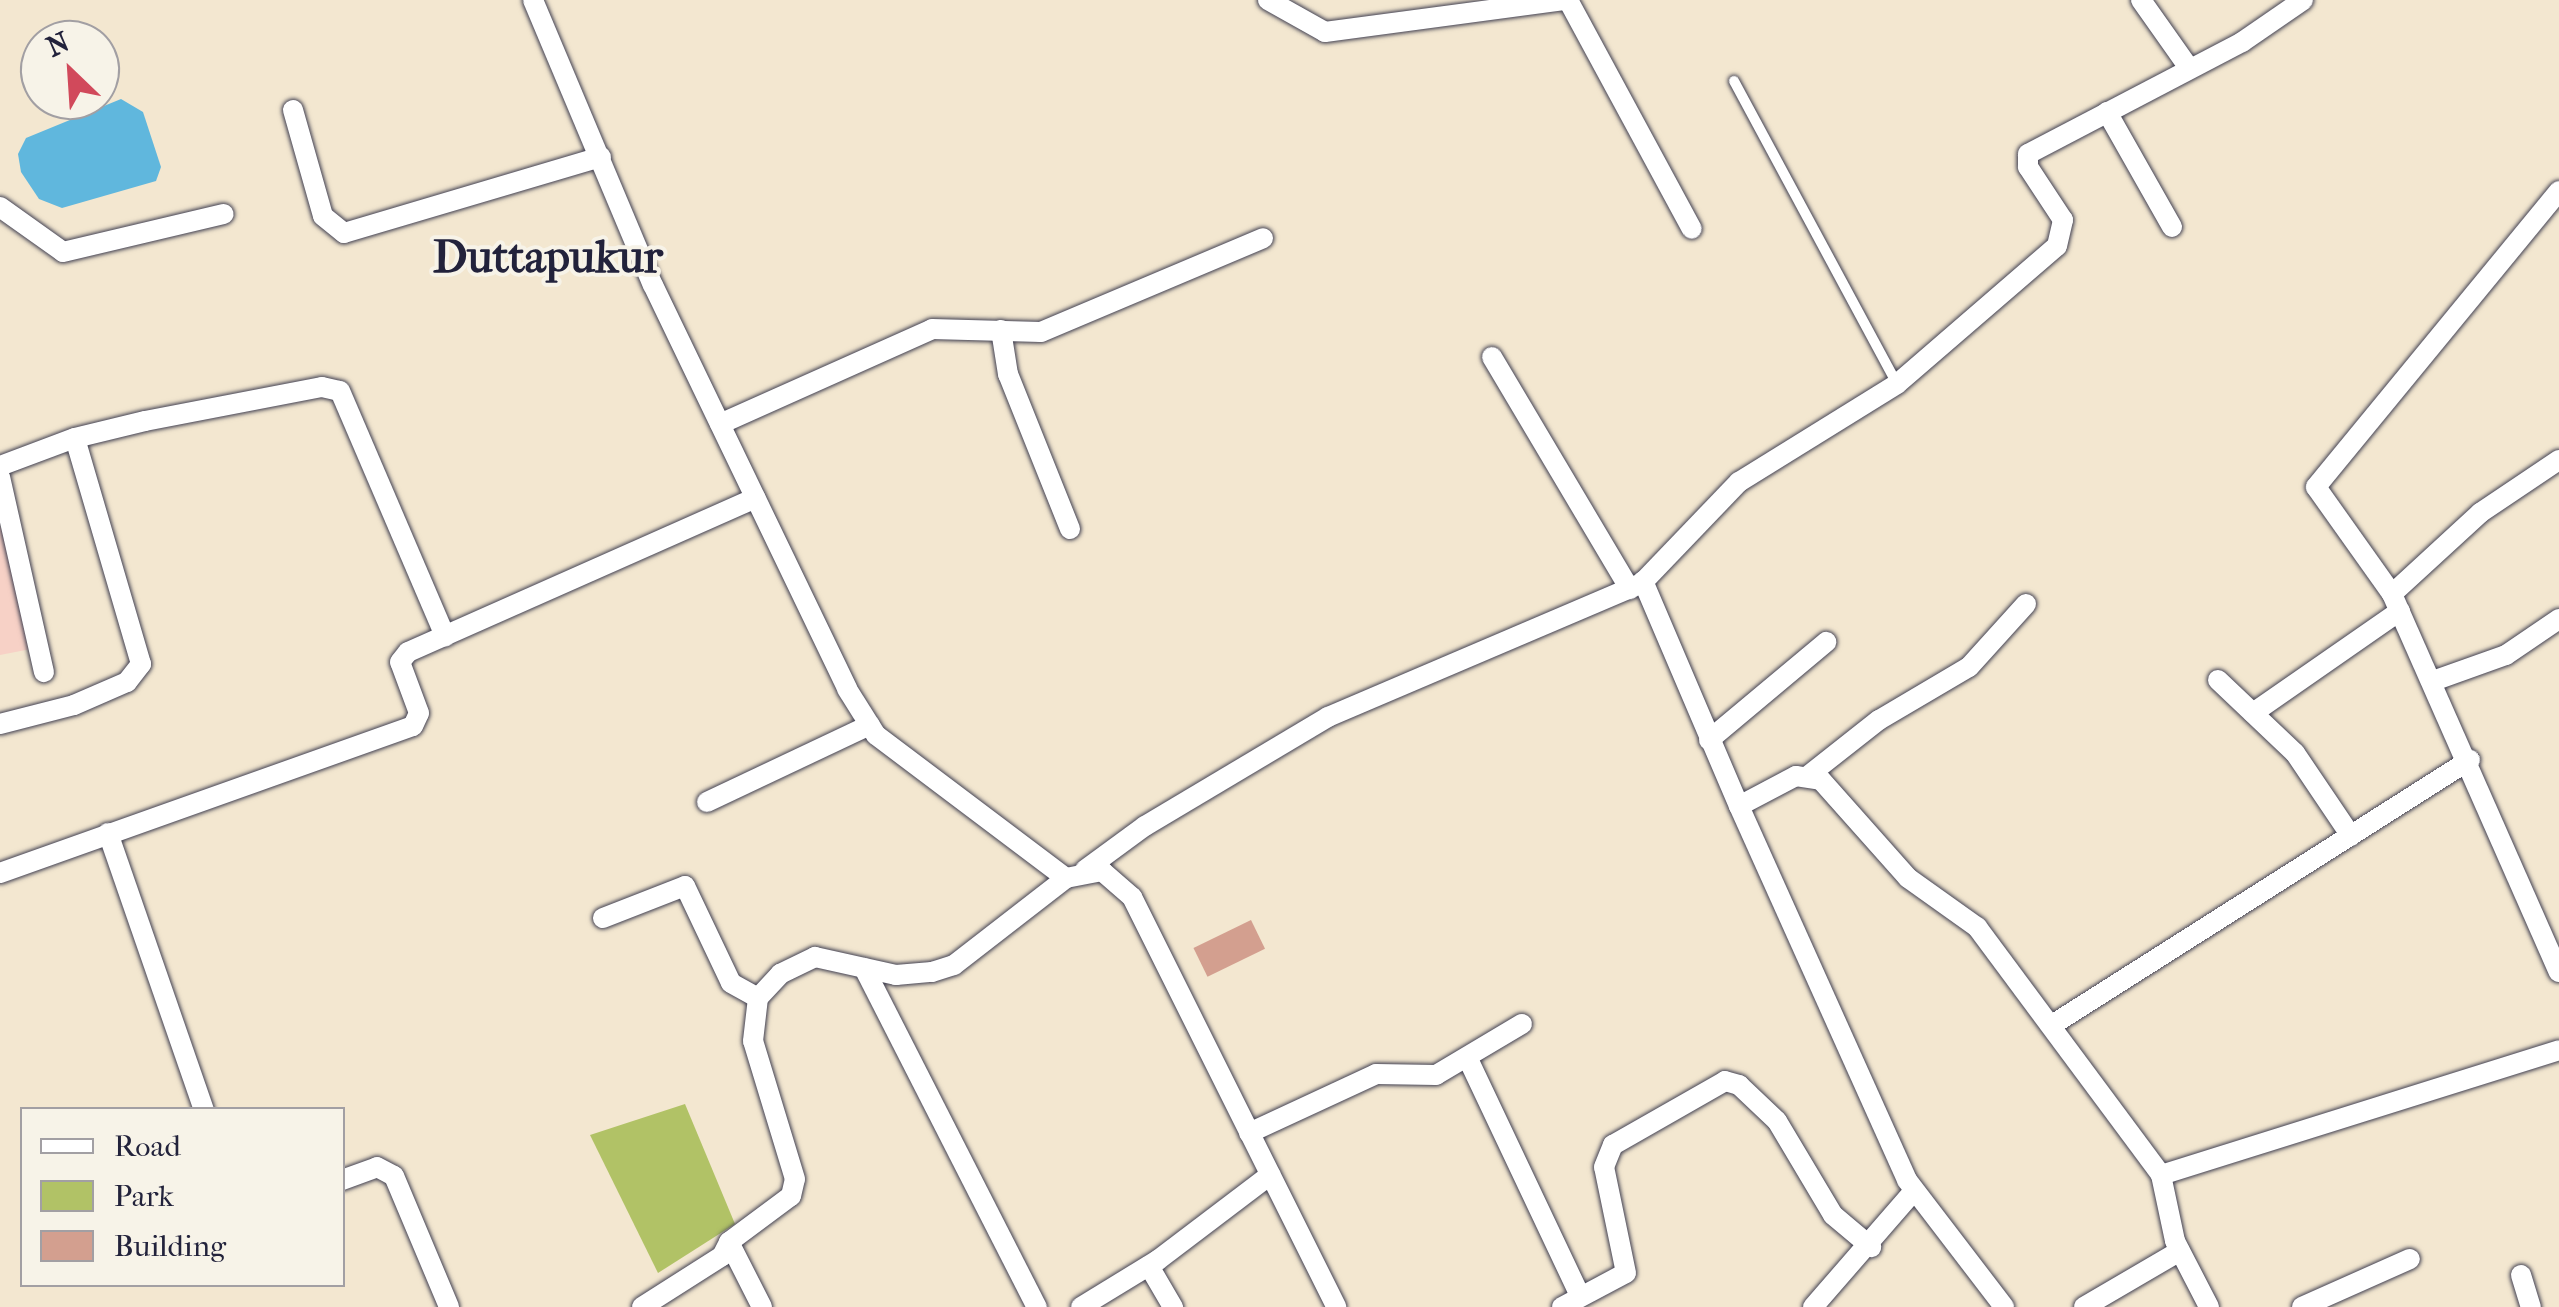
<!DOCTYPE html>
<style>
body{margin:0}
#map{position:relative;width:2559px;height:1307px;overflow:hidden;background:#f3e7d0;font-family:"IM FELL French Canon",serif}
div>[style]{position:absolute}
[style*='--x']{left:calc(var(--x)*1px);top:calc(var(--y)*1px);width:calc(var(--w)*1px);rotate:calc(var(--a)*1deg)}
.built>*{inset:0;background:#f7d1c6}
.green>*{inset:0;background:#b1c266}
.water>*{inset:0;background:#60b7dd}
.building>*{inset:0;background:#d39f8f;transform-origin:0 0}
.roads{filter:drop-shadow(0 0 2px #414051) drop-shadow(0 0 2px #414051)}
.lane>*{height:10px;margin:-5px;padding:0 5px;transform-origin:5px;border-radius:5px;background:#fff}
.street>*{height:20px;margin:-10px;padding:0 10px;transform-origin:10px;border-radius:10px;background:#fff}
span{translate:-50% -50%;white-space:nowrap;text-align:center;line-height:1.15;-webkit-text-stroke:8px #f7f3e8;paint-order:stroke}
.district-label{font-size:45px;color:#22223b;font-weight:700}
.legend{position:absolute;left:20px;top:1107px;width:325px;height:180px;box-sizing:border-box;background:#f7f3e8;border:2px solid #a29fa3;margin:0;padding:12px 18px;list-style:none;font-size:30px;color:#22223b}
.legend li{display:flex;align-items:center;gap:20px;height:50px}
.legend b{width:50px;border:2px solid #a29fa3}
.north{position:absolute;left:20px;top:20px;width:100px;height:100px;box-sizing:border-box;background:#f7f3e8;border:2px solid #a29fa3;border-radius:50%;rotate:335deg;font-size:28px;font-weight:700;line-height:40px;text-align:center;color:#22223b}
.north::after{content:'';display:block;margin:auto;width:35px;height:45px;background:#d1495b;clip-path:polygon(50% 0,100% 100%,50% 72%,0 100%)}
</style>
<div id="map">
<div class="built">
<div style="clip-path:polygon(8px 526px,36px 648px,0 655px,0 528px)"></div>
</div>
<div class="green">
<div style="clip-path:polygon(685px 1104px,735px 1224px,658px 1273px,590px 1135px)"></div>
</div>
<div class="water">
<div style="clip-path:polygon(121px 99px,143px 112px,161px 167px,156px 181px,62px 208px,39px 199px,21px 172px,18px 154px,26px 138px)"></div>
</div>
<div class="building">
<div style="left:1251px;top:920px;width:32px;height:64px;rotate:64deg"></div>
</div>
<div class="roads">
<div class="lane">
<div style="--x:1734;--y:81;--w:344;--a:61.7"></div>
</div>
<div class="street">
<div style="--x:533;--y:0;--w:309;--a:67.2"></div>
<div style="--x:653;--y:285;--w:448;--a:64.3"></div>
<div style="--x:847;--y:689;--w:54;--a:57.8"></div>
<div style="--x:876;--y:735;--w:238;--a:37"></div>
<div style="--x:1066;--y:878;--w:37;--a:-11"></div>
<div style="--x:1102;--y:871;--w:40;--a:41"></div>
<div style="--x:1132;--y:897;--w:458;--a:63.5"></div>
<div style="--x:1268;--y:0;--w:65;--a:29.3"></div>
<div style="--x:1325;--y:32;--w:241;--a:-7.6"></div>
<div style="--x:1568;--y:0;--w:260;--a:61.6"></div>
<div style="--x:2141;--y:0;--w:83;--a:54.8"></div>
<div style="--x:293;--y:110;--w:110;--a:74.2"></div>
<div style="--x:323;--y:216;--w:27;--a:39"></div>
<div style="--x:344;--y:233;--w:268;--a:-16.5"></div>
<div style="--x:2107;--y:112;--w:132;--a:60.5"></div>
<div style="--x:2559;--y:191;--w:383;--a:129.4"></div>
<div style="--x:2316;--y:487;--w:131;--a:54.6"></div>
<div style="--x:2392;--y:594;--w:413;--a:66.2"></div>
<div style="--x:0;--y:207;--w:77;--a:35.5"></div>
<div style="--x:63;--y:252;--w:165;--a:-13.3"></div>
<div style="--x:1001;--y:330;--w:45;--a:81"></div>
<div style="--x:1008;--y:374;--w:167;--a:68.2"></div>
<div style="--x:1492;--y:357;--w:270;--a:59.3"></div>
<div style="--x:720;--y:424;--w:232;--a:-24.1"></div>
<div style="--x:932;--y:329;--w:109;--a:1.6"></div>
<div style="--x:1041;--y:332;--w:241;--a:-22.9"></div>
<div style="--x:0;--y:466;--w:80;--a:-20.5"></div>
<div style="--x:75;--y:438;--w:72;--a:-13.7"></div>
<div style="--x:145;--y:421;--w:180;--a:-10.9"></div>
<div style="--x:322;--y:387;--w:18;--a:13"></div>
<div style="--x:340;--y:391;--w:267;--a:66.8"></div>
<div style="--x:0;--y:477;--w:200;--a:77.3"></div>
<div style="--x:1643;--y:581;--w:245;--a:66.9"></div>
<div style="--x:1739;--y:806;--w:64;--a:-27.8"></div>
<div style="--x:1796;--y:776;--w:25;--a:9"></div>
<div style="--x:1821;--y:780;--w:131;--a:48.4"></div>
<div style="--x:1908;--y:878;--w:85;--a:35.4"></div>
<div style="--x:1977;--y:927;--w:309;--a:53.4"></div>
<div style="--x:2161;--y:1175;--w:417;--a:-17.4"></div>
<div style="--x:2392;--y:594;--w:120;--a:-42.6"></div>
<div style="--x:2480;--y:513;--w:95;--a:-33.9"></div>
<div style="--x:2218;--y:680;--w:106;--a:43.5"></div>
<div style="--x:2295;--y:753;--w:100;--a:56"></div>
<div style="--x:2433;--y:681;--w:77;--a:-19.6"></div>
<div style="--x:2506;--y:655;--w:64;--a:-34.2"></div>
<div style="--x:2253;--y:713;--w:179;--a:-34.8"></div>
<div style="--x:0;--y:724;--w:76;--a:-14.4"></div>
<div style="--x:74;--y:705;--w:58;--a:-23.5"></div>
<div style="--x:127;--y:682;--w:23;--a:-52"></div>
<div style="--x:141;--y:664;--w:235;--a:-106.3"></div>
<div style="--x:1709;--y:740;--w:153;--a:-39.9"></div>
<div style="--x:1809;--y:775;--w:89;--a:-38.2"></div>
<div style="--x:1879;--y:720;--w:104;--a:-30.5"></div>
<div style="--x:1969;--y:667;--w:85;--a:-47.9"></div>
<div style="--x:707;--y:802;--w:180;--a:-25.3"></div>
<div style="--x:1739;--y:806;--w:410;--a:65.8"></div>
<div style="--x:1907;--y:1180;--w:160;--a:52.6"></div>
<div style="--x:108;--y:833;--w:293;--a:70.9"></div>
<div style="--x:1085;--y:870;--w:74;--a:-36.3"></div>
<div style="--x:1145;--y:826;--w:213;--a:-30.8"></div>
<div style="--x:1328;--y:717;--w:341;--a:-23.1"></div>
<div style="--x:1642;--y:583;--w:140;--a:-46.2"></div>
<div style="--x:1739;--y:482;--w:186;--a:-31.8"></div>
<div style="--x:1897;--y:384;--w:211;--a:-40.8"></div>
<div style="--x:2057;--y:246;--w:27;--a:-77"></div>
<div style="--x:2063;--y:220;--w:64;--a:-123.4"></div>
<div style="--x:2028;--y:167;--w:13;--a:-90"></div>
<div style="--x:2028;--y:154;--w:242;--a:-27.6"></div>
<div style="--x:2242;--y:42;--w:74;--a:-34.5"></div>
<div style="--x:0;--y:873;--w:438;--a:-19.6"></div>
<div style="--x:413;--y:726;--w:14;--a:-65"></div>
<div style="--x:419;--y:713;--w:54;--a:-110.4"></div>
<div style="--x:400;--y:662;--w:13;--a:-51"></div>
<div style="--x:408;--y:652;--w:380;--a:-23.9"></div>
<div style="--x:603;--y:918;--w:88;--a:-21.3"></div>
<div style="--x:685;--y:886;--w:107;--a:64.6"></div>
<div style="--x:731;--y:983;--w:31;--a:29"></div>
<div style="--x:864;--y:968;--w:381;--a:63"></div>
<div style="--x:2052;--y:1025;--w:495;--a:-32.4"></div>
<div style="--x:1469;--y:1061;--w:260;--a:64.7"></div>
<div style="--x:1249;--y:1133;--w:140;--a:-24.9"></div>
<div style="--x:1376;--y:1074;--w:60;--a:1"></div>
<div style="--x:1436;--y:1075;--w:100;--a:-30.7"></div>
<div style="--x:2161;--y:1175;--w:67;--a:78"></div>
<div style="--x:2175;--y:1241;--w:74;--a:62.7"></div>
<div style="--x:342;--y:1180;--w:37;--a:-20"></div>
<div style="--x:377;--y:1167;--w:19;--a:28"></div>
<div style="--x:394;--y:1176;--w:142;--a:67.2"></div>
<div style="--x:729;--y:1242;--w:73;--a:63.1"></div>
<div style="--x:1149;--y:1266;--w:48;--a:59.7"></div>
<div style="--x:2521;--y:1275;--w:34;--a:73"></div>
<div style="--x:642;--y:1307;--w:95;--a:-32.5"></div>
<div style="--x:722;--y:1256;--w:16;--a:-63"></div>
<div style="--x:729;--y:1242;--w:77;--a:-36.6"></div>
<div style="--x:791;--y:1196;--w:17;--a:-77"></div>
<div style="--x:795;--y:1179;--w:144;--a:-106.9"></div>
<div style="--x:753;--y:1041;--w:43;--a:-83.4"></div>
<div style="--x:758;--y:998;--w:33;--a:-47"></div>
<div style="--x:780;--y:974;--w:39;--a:-26"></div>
<div style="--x:815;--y:957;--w:83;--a:12.5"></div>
<div style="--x:896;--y:975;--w:36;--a:-5"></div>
<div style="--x:932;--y:972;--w:23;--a:-18"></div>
<div style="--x:954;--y:965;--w:142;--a:-37.8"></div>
<div style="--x:1081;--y:1307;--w:90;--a:-31.4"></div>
<div style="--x:1158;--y:1260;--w:141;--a:-37.2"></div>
<div style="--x:1562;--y:1307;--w:72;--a:-28"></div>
<div style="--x:1626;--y:1273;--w:108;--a:-101.7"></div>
<div style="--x:1604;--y:1167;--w:24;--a:-68"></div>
<div style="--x:1613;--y:1145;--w:129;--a:-29.7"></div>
<div style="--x:1725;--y:1081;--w:15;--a:16"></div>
<div style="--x:1739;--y:1085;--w:52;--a:43.5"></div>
<div style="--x:1777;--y:1121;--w:109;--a:59.2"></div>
<div style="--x:1833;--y:1215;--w:50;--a:40.1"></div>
<div style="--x:1813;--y:1307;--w:152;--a:-49"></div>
<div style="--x:2084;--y:1307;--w:111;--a:-30.3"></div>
<div style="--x:2302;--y:1307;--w:118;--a:-24"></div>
</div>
</div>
<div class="district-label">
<span style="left:548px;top:258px">Duttapukur</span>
</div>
<ul class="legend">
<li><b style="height:12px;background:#fff"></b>Road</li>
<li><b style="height:28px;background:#b1c266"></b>Park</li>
<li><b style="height:28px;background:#d39f8f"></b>Building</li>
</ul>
<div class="north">N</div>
</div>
